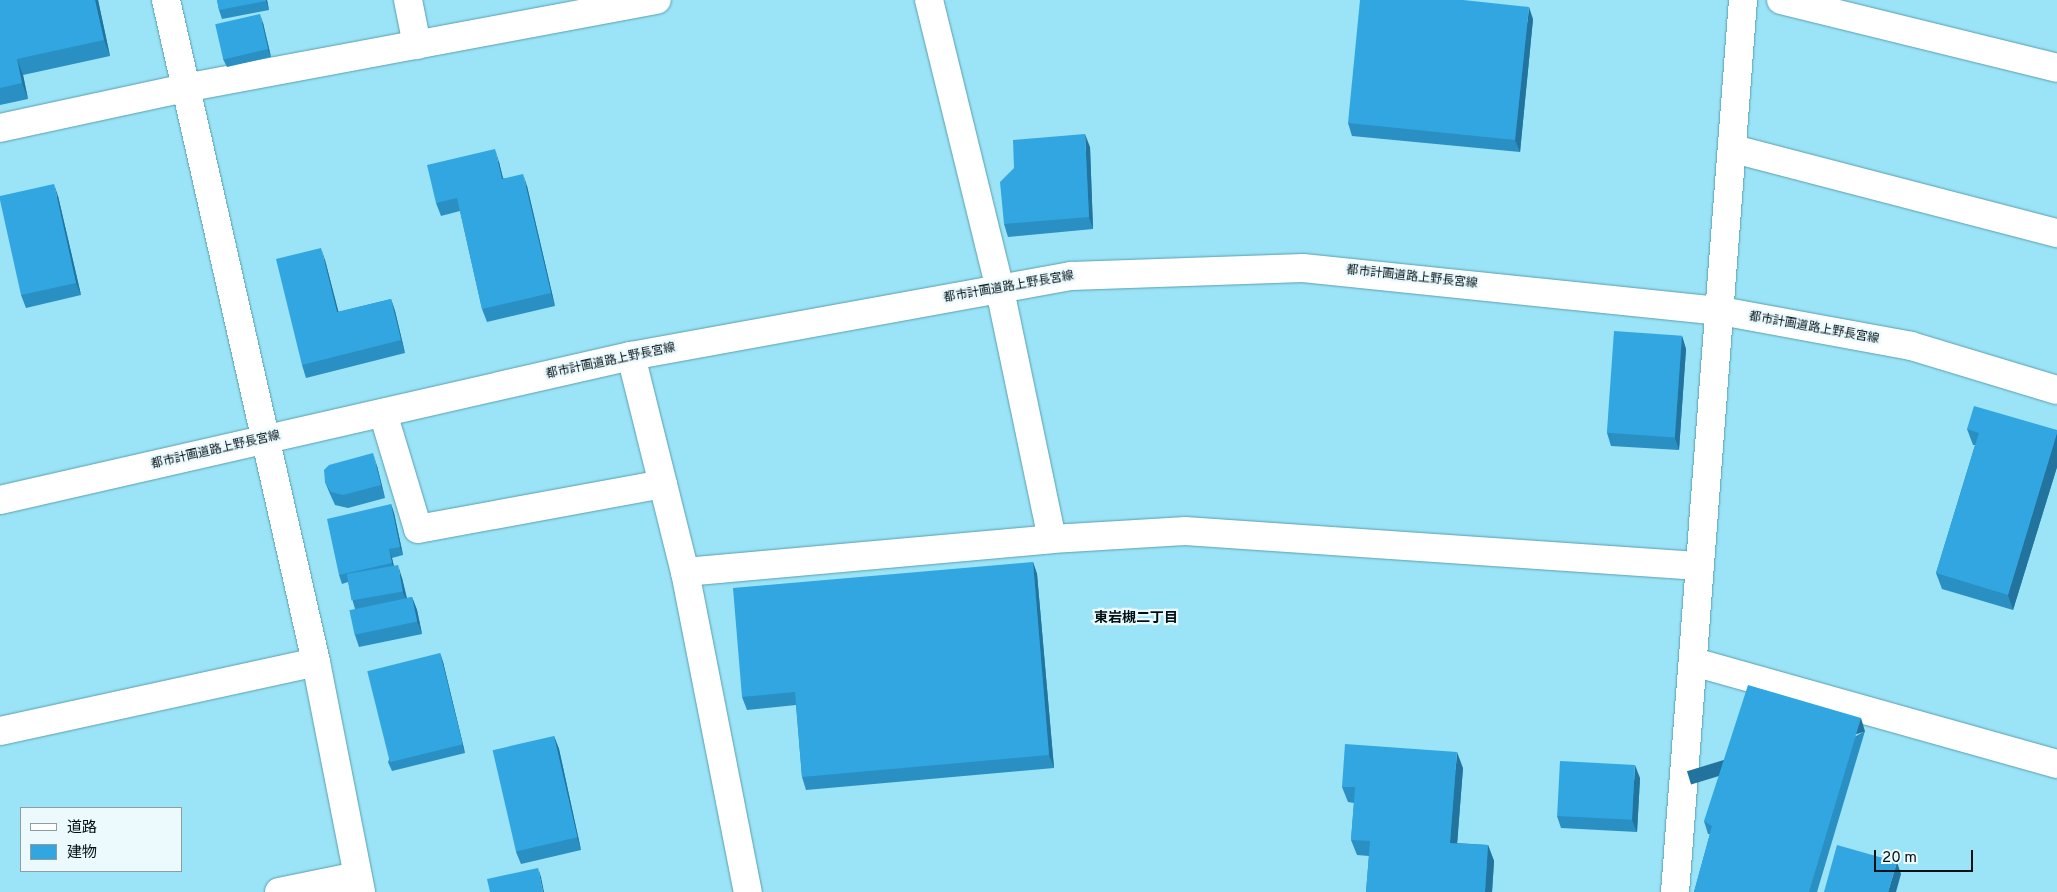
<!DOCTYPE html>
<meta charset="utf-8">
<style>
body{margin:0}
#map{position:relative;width:2057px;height:892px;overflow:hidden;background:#9be3f6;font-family:Overpass,"Noto Sans JP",sans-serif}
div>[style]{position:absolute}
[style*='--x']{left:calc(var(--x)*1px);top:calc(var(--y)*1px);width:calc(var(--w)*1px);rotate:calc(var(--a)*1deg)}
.roads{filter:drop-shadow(0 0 1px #589fb1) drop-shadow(0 0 1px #589fb1)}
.minor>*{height:28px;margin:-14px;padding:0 14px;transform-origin:14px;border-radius:14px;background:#fff}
.wall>*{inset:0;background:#2a8fc2}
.shaded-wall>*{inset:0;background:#22749e;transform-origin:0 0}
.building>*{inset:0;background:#31a6e1;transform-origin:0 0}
span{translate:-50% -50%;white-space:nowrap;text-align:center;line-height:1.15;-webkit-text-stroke:4.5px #ecfafe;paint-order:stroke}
.street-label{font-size:12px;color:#001116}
.neighbourhood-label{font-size:14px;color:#001116;font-weight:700}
.legend{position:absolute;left:20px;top:807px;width:162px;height:65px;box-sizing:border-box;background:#ecfafe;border:1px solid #8e9da1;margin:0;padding:6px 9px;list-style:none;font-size:15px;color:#001116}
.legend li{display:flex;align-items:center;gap:10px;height:25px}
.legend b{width:25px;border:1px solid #8e9da1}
.scale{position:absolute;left:1874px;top:850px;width:99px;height:22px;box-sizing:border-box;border:2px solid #001116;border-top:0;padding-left:6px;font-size:15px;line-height:18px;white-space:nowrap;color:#001116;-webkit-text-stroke:4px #ecfafe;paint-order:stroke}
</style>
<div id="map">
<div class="roads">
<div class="minor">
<div style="--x:166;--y:0;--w:679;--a:77.23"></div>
<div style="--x:316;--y:662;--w:234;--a:78.9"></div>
<div style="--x:408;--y:0;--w:46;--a:78.7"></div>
<div style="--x:929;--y:0;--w:299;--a:76.2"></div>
<div style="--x:1000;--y:290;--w:254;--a:78.2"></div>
<div style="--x:1781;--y:0;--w:284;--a:13.8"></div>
<div style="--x:0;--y:128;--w:189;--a:-12.2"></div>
<div style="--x:185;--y:88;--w:480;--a:-10.6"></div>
<div style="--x:1734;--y:149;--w:334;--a:14.6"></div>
<div style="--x:631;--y:356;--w:223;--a:76"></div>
<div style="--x:685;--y:572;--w:326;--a:78.9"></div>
<div style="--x:383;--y:413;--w:121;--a:73.2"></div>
<div style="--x:418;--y:529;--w:249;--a:-10.4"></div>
<div style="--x:0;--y:500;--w:647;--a:-12.86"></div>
<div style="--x:631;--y:356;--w:447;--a:-10.3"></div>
<div style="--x:1071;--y:276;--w:232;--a:-2"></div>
<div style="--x:1303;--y:268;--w:420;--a:5.9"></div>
<div style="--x:1721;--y:311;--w:193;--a:10.4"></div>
<div style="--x:1911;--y:346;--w:152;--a:16.8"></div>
<div style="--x:685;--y:572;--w:368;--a:-5.1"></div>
<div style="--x:1052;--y:539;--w:133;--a:-3.4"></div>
<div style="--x:1185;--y:531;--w:515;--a:3.9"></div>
<div style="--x:1694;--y:662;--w:377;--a:15.7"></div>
<div style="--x:0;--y:731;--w:323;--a:-12.3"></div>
<div style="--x:279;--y:892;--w:80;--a:-11.6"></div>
<div style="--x:1675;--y:892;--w:895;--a:-85.64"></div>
</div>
</div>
<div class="wall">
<div style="clip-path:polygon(0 0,98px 0,110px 56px,23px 75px,28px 99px,0 105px)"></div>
<div style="clip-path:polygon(217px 0,267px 0,269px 10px,222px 19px,219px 10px)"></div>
<div style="clip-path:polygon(1533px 19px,1520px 152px,1352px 136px,1348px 123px)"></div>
<div style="clip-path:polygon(263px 23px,271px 57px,227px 67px,223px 59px)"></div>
<div style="clip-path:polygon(1090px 147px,1093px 229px,1008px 237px,1004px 224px)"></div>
<div style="clip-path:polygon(499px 162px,503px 178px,527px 186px,555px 306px,487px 322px,482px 309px,460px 211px,441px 216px,436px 203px)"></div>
<div style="clip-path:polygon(58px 196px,81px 295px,26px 308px,21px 295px)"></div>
<div style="clip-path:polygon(325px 260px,338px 312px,391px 299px,395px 311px,405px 353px,306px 378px,302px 365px)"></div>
<div style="clip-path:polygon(1682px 336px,1686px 349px,1679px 450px,1611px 446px,1607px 433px)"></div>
<div style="clip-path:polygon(1967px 429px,2057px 430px,2057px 467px,2013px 610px,1942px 589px,1936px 573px,1975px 445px,1973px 445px)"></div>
<div style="clip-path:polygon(377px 466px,385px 498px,348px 508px,335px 505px,330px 494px,325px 482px)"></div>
<div style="clip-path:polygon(391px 504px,394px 513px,403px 555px,392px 558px,394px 566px,402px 578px,407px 598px,412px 597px,417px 610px,422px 634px,359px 647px,355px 635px,355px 609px,353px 602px,348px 582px,342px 584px,339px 575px)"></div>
<div style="clip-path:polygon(1033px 562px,1037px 574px,1054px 768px,806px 790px,802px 777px,796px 705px,747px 710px,742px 697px)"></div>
<div style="clip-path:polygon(440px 653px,443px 662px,465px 753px,392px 771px,388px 762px)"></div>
<div style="clip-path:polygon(1865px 731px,1817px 892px,1694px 892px,1710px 834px,1708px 834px,1704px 821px)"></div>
<div style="clip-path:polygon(554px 736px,559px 749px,581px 850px,521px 864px,516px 852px)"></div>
<div style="clip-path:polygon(1463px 768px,1457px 843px,1488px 845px,1494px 861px,1492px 892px,1366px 892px,1369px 856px,1357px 855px,1351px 840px,1354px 803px,1348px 802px,1342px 787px)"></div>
<div style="clip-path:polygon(1640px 778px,1637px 832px,1561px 828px,1557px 816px)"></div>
</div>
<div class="shaded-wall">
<div style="clip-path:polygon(95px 0,98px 0,110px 56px,104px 40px)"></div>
<div style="clip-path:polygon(266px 0,267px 0,269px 10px,266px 1px)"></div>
<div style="clip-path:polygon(1529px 7px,1533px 19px,1520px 152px,1515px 140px)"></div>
<div style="clip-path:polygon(260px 14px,263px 23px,271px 57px,268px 49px)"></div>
<div style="clip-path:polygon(17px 59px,23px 75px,28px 99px,22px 83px)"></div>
<div style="clip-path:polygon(1085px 134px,1090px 147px,1093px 229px,1089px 217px)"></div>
<div style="clip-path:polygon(495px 149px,499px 162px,506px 191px,502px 179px)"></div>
<div style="clip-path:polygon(523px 174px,527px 186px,555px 306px,551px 293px)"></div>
<div style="clip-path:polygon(54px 184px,58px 196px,81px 295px,76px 283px)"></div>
<div style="clip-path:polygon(321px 248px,325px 260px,342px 325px,337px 312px)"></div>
<div style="clip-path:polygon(391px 299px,395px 311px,405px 353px,401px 340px)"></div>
<div style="clip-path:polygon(1682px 336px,1686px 349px,1679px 450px,1675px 438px)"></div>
<div style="clip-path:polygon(2057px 433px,2057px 467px,2013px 610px,2008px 595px)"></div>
<div style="clip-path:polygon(373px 453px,377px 466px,385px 498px,381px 485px)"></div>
<div style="clip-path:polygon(391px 504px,394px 513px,403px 555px,400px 547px)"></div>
<div style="clip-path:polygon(389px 549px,392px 558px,395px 572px,392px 563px)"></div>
<div style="clip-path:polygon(1033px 562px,1037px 574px,1054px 768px,1049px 755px)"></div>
<div style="clip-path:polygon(398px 565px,402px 578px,408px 604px,403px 592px)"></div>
<div style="clip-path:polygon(412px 597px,417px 610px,422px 634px,417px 621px)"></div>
<div style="clip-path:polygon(440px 653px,443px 662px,465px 753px,462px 744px)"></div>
<div style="left:1861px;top:718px;width:14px;height:182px;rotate:73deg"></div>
<div style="clip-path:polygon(554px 736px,559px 749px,581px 850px,577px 837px)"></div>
<div style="clip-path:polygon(1457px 752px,1463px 768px,1456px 859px,1450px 843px)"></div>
<div style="clip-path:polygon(1635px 765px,1640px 778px,1637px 832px,1632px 820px)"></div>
<div style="clip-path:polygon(1488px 845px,1494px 861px,1492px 892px,1485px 892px)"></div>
<div style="clip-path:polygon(1897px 862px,1901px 874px,1896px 892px,1888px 892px)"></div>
<div style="clip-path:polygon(538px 868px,541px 877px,544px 892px,543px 892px)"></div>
</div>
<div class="building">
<div style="clip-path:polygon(0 0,95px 0,104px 40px,17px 59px,22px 83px,0 88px)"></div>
<div style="clip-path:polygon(217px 0,266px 0,266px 1px,219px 10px)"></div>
<div style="clip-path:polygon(1360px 0,1463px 0,1529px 7px,1515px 140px,1348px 123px)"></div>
<div style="left:260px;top:14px;width:36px;height:46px;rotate:77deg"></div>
<div style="clip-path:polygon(1085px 134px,1089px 217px,1004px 224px,1000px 182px,1014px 168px,1013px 140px)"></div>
<div style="clip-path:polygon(495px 149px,502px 179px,523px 174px,551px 293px,482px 309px,457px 198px,436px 203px,427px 165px)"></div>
<div style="clip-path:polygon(54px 184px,76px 283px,21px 295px,0 200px,0 196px)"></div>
<div style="clip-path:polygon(321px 248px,337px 312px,391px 299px,401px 340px,302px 365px,276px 259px)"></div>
<div style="left:1614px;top:331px;width:68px;height:102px;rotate:4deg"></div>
<div style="clip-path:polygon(1974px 406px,2057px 430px,2057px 433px,2008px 595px,1936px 573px,1979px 433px,1967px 429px)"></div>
<div style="clip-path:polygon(373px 453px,381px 485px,343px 495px,331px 492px,325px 482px,324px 470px,329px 465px)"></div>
<div style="clip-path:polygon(391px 504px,400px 547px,389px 549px,392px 563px,339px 575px,327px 519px)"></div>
<div style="clip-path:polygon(1033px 562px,1049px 755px,802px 777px,795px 692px,742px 697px,733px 588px)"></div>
<div style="left:398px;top:565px;width:27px;height:52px;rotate:80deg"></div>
<div style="left:412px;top:597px;width:25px;height:64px;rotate:78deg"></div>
<div style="left:440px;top:653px;width:94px;height:75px;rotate:76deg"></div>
<div style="clip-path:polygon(1748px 685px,1861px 718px,1809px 892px,1694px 892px,1712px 826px,1704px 821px)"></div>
<div style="left:554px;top:736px;width:104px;height:63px;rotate:77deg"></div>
<div style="clip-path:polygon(1345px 744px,1457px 752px,1450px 843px,1488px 845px,1485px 892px,1366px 892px,1370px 841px,1351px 840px,1355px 787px,1342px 787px)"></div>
<div style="left:1560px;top:761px;width:75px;height:55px;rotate:3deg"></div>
<div style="clip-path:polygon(1837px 845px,1897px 862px,1888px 892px,1824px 892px)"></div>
<div style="clip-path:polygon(538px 868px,543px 892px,490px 892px,487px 879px)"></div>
</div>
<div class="street-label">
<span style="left:1412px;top:278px;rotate:6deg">都市計画道路上野長宮線</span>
<span style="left:1009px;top:288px;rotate:-10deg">都市計画道路上野長宮線</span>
<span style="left:1814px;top:329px;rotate:10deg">都市計画道路上野長宮線</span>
<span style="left:611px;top:362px;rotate:-12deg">都市計画道路上野長宮線</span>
<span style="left:216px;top:451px;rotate:-13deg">都市計画道路上野長宮線</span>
</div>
<div class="neighbourhood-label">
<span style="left:1136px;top:619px">東岩槻二丁目</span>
</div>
<ul class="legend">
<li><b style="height:6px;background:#fff"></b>道路</li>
<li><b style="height:14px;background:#31a6e1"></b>建物</li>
</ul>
<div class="scale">20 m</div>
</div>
